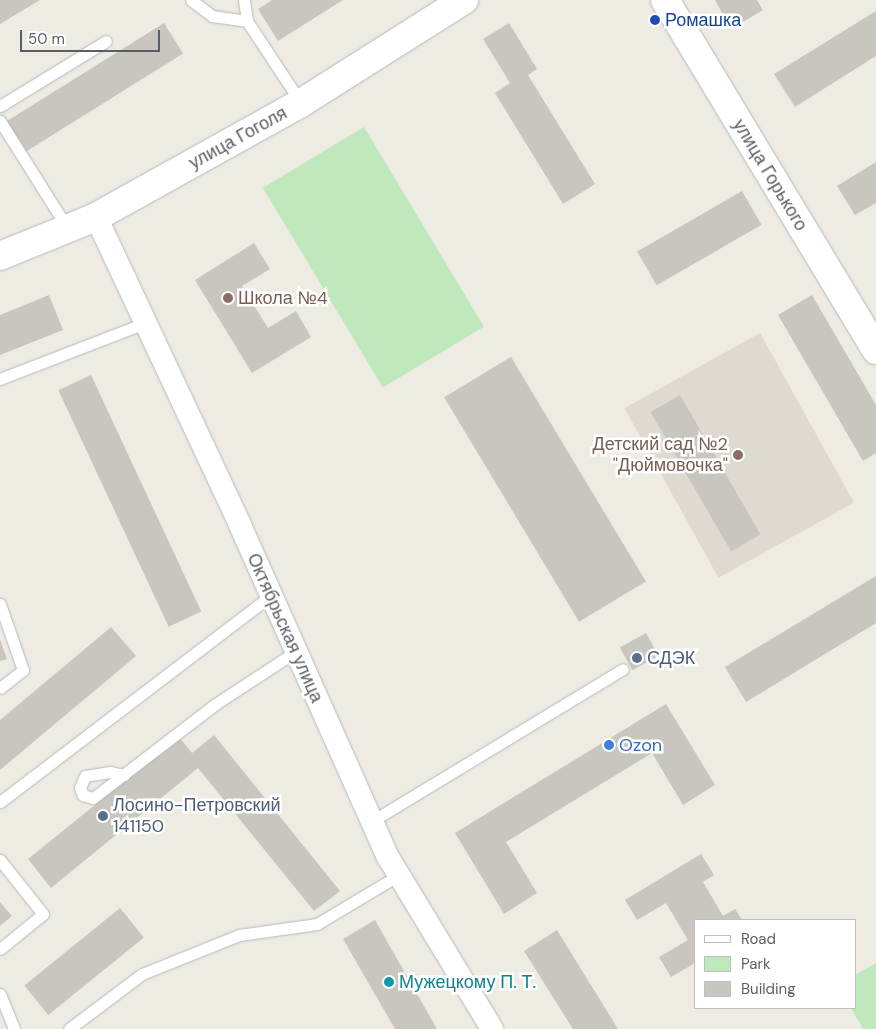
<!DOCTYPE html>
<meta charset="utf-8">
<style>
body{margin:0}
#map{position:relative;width:876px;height:1029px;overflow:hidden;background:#eeebe2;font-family:"DM Sans",sans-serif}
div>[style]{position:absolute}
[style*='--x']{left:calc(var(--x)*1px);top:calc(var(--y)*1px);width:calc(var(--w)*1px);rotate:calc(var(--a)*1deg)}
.education>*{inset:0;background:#dfdad1;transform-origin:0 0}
.green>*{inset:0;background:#bfe8bd;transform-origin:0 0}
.building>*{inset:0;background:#c9c6bf;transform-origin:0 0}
.roads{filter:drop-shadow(0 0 1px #b5b9be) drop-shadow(0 0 1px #b5b9be)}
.lane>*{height:11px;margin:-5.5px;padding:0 5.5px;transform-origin:5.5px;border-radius:5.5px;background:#fff}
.street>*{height:22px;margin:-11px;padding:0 11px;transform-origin:11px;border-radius:11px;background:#fff}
.secondary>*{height:28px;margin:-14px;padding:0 14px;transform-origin:14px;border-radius:14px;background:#fff}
.dots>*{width:14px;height:14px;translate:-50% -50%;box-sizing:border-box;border:2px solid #fff;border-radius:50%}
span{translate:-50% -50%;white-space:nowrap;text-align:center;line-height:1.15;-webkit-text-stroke:5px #fff;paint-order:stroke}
.transit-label{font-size:18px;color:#164399}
.left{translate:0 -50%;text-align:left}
.street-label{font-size:18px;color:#5b5f64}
.education-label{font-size:18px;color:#785e54}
.right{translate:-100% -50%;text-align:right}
.service-label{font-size:18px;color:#4e5e75}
.shop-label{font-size:18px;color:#366cbe}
.culture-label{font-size:18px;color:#0d838f}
.legend{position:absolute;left:694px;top:919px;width:162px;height:90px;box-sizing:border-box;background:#fff;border:1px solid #bdbfc1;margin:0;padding:6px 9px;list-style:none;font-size:15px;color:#5b5f64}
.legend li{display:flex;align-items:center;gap:10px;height:25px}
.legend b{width:25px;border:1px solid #bdbfc1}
.scale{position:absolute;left:20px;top:30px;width:140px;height:22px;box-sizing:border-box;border:2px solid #5b5f64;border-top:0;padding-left:6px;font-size:15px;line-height:18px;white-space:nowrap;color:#5b5f64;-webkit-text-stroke:4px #fff;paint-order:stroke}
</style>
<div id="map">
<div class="education">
<div style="left:760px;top:333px;width:194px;height:155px;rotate:61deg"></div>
</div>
<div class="green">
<div style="left:364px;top:127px;width:233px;height:118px;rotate:59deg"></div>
<div style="clip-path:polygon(876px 963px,876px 1029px,863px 1029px,851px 1008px,855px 1008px,855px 975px)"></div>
</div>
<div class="building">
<div style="clip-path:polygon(0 0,40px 0,0 24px)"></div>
<div style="clip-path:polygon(272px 0,343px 0,278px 41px,258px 9px)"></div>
<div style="clip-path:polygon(715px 0,757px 0,763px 10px,731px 29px)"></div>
<div style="clip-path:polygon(876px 11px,876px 56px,795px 107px,774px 74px)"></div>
<div style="left:164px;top:23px;width:36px;height:187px;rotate:58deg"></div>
<div style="clip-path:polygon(509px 23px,537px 69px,528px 75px,595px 184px,563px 204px,495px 93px,510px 83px,483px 39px)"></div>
<div style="clip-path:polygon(876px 162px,876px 203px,855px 215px,837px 186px)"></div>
<div style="left:742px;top:191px;width:39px;height:121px;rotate:60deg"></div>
<div style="clip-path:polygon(254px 243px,270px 269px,242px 286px,268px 328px,296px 311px,311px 337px,252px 373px,195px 280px)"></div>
<div style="clip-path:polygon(49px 295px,63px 330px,0 355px,0 315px)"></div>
<div style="clip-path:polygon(812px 295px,876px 405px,876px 453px,863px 461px,778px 315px)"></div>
<div style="left:511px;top:357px;width:262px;height:78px;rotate:59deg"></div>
<div style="left:91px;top:375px;width:261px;height:36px;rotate:65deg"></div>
<div style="left:680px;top:395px;width:161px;height:34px;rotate:60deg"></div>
<div style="clip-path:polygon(876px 576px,876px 623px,746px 702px,725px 667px)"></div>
<div style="clip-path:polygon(111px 627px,136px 656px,0 770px,0 720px)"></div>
<div style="left:646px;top:633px;width:26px;height:30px;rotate:61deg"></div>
<div style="clip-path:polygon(0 639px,7px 659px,0 661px)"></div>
<div style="clip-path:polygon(666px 704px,715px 785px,683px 805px,652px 753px,506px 842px,537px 893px,504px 914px,455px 833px)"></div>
<div style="clip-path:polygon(214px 735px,340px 891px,314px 911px,198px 768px,51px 888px,28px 859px,179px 737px,192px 753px)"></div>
<div style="clip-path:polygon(701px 854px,714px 875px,703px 882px,723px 916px,735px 909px,742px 920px,695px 920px,695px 963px,671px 977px,659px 957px,688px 940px,666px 903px,637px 920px,625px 900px)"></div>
<div style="clip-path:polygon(0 902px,12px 916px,0 926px)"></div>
<div style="left:120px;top:908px;width:38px;height:123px;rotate:51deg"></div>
<div style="clip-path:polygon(375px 920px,437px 1029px,395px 1029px,343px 939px)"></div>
<div style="clip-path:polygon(557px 930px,618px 1029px,573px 1029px,524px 951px)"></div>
</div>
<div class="roads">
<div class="lane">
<div style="--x:191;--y:0;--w:26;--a:37"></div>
<div style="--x:212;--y:16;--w:35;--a:8"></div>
<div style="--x:244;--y:0;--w:21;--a:82"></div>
<div style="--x:247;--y:21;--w:98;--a:56.6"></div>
<div style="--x:0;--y:106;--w:124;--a:-31.5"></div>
<div style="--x:0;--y:121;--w:128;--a:57.8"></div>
<div style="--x:0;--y:379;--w:155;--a:-21.1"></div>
<div style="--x:0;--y:604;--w:70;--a:70.8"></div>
<div style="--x:23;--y:670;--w:29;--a:142"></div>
<div style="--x:124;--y:775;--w:14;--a:-168"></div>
<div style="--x:110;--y:772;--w:25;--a:171"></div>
<div style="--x:85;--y:776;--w:13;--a:113"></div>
<div style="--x:80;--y:788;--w:8;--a:67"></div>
<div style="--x:83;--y:795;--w:10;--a:17"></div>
<div style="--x:93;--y:798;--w:153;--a:-37.5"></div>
<div style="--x:214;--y:705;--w:97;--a:-33.2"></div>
<div style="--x:0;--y:802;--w:340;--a:-37.3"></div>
<div style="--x:372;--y:821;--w:293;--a:-31.2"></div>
<div style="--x:0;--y:860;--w:69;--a:51.5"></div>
<div style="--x:43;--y:914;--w:55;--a:140.9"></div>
<div style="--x:0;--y:994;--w:38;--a:68"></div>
<div style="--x:69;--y:1029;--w:91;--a:-37"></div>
<div style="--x:142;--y:974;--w:105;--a:-21.9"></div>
<div style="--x:239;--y:935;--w:79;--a:-8"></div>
<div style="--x:317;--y:924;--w:96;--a:-30.9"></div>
</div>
<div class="street">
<div style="--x:96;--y:217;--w:340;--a:64.9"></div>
<div style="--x:240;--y:525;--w:363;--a:66"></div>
<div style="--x:388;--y:857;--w:201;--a:58.8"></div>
</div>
<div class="secondary">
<div style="--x:665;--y:0;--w:409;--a:58.9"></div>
<div style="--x:0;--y:256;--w:104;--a:-22.1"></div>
<div style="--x:96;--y:217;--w:235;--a:-29.1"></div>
<div style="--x:301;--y:103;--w:193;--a:-32.3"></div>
</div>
</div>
<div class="dots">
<div style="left:655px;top:20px;background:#1a4fb4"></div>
<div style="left:228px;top:298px;background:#8d6e63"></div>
<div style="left:738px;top:455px;background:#8d6e63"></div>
<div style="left:637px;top:658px;background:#5c6f8a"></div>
<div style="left:609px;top:745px;background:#3f7fe0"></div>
<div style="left:103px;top:816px;background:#5c6f8a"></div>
<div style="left:389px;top:982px;background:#0f9aa8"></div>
</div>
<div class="transit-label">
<span class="left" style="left:665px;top:20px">Ромашка</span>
</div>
<div class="street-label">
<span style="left:238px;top:138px;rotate:-29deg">улица Гоголя</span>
<span style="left:770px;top:175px;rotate:59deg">улица Горького</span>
<span style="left:285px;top:628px;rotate:66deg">Октябрьская улица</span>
</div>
<div class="education-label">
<span class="left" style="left:238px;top:298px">Школа №4</span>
<span class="right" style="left:728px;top:455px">Детский сад №2<br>"Дюймовочка"</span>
</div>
<div class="service-label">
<span class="left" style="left:647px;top:658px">СДЭК</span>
<span class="left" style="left:113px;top:816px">Лосино-Петровский<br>141150</span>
</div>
<div class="shop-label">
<span class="left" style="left:619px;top:745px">Ozon</span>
</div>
<div class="culture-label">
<span class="left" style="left:399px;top:982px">Мужецкому П. Т.</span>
</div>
<ul class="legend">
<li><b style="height:6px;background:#fff"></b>Road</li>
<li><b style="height:14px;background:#bfe8bd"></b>Park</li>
<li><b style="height:14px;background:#c9c6bf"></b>Building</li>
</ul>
<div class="scale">50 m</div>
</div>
